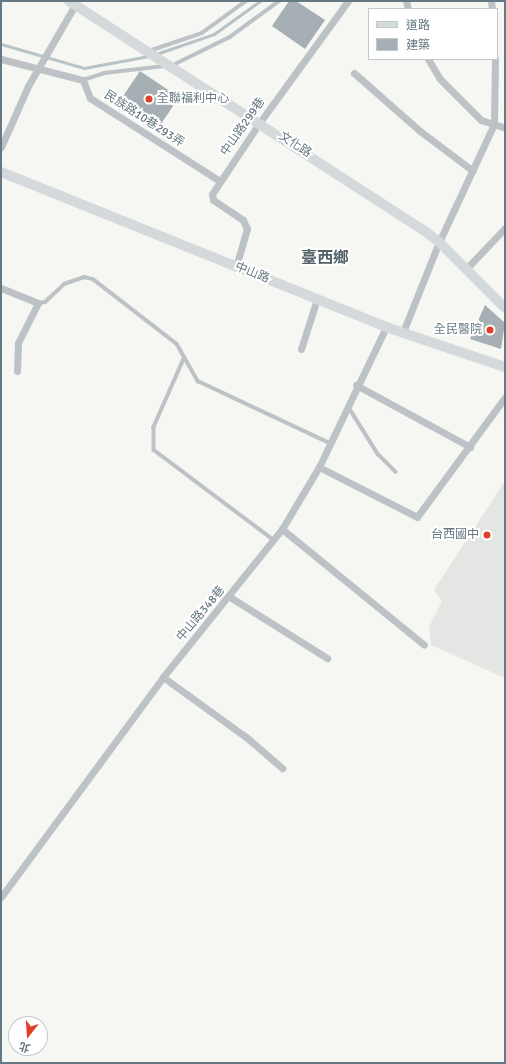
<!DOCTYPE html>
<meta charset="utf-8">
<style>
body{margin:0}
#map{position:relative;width:506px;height:1064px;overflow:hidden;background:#f6f6f3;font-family:Signika,"Noto Sans TC",sans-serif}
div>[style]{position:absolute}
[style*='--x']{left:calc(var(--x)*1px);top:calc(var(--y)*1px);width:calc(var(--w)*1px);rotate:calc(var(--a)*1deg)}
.built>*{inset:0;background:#e4e6e4}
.stream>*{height:3px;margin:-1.5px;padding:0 1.5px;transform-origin:1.5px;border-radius:1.5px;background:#b6c4c7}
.building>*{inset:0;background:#a6b0b4;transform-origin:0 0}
.lane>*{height:3.5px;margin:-1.75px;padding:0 1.75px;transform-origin:1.75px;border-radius:1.75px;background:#bcc2c5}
.street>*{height:7px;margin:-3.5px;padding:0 3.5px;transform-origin:3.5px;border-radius:3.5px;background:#bcc2c5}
.secondary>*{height:10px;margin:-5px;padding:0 5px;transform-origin:5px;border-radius:5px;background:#d4d9dc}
.dots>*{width:11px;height:11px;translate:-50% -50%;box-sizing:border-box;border:2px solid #fff;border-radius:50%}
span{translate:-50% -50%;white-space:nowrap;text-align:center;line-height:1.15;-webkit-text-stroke:4px #fff;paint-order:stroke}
.poi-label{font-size:12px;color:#667983}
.left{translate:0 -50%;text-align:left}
.right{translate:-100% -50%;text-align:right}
.street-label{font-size:12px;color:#667983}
.district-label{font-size:16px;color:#536269;font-weight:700}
.frame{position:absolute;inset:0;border:2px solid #667983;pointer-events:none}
.legend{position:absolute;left:368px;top:8px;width:130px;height:52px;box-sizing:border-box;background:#fff;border:1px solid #c2c9cd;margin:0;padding:5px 7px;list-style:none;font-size:12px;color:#667983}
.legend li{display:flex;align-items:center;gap:8px;height:20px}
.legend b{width:20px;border:1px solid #c2c9cd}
.north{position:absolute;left:8px;top:1016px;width:40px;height:40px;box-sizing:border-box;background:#fff;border:1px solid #c2c9cd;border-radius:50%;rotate:197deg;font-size:11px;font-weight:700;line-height:16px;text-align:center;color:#667983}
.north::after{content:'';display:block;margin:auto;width:14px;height:18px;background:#e03f29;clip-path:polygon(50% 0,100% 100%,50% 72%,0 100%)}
</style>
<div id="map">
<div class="built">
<div style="clip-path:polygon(505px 481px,505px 678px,431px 645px,429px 627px,442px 601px,434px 590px)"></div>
</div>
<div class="stream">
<div style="--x:1;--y:44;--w:86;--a:16.1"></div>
<div style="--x:84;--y:68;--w:66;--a:-10.5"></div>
<div style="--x:156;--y:54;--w:61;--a:-19"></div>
<div style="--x:214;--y:34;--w:57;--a:-35.7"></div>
</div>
<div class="building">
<div style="clip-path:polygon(289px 1px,296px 1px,325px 20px,305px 49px,272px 26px)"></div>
<div style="left:140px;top:71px;width:47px;height:37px;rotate:34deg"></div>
<div style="clip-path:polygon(485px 305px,505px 323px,501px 349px,470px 339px)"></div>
</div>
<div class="lane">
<div style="--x:149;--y:51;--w:56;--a:-18.8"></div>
<div style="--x:202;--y:33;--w:54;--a:-36"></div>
<div style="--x:171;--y:66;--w:66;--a:-26.2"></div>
<div style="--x:230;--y:37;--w:61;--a:-36.3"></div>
<div style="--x:83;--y:80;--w:22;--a:-18"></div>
<div style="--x:104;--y:73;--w:61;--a:-6.5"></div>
<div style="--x:38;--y:303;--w:7;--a:-8"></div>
<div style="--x:45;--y:302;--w:26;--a:-43"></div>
<div style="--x:64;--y:284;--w:21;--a:-19"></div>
<div style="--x:84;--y:277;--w:9;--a:13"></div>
<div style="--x:93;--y:279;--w:106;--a:37.7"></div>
<div style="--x:177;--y:344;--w:43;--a:60.4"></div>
<div style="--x:198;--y:381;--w:146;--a:25.2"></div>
<div style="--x:185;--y:357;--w:77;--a:113.9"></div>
<div style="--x:154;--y:427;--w:23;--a:90"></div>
<div style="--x:154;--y:450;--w:150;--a:36.9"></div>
<div style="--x:348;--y:406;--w:57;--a:58"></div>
<div style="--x:378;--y:454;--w:25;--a:45"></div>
</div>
<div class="street">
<div style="--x:406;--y:1;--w:8;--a:76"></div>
<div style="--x:491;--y:1;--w:8;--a:83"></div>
<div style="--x:1;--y:59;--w:85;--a:14.4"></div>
<div style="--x:83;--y:80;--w:19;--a:69"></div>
<div style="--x:90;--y:98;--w:154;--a:32.6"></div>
<div style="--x:428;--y:59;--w:23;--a:59"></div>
<div style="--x:440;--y:79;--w:58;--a:45"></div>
<div style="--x:481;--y:120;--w:25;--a:18"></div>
<div style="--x:354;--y:73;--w:88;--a:41.3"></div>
<div style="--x:420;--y:131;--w:66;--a:37"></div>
<div style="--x:1;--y:147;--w:67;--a:-66.1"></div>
<div style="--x:28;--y:86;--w:94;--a:-59.9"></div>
<div style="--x:236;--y:267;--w:40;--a:-74"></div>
<div style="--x:247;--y:229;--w:10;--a:-114"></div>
<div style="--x:243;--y:220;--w:36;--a:-146"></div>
<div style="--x:213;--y:200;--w:6;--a:-99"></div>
<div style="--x:212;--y:194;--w:87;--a:-56.3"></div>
<div style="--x:260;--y:122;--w:150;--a:-54"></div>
<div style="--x:466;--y:269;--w:57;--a:-46.4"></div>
<div style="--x:1;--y:288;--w:40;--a:22"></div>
<div style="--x:38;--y:303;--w:45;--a:116.6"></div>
<div style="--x:18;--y:343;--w:28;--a:92"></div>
<div style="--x:403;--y:332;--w:97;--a:-68.2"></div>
<div style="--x:439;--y:242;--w:130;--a:-65"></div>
<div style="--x:494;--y:124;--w:65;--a:-89.1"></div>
<div style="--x:301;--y:349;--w:52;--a:-72.3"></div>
<div style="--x:356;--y:385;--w:130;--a:28.5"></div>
<div style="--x:319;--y:467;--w:110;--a:27"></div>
<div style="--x:417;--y:517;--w:149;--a:-53.7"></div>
<div style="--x:282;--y:529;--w:183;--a:39.2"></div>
<div style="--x:230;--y:597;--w:115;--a:32.2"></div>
<div style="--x:163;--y:677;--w:102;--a:35.9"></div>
<div style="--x:246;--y:737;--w:48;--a:40.7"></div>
<div style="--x:1;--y:897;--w:273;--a:-53.6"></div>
<div style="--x:163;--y:677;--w:190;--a:-51.2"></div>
<div style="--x:282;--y:529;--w:72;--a:-59.2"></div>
<div style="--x:319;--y:467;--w:155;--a:-64.4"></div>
</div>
<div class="secondary">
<div style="--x:69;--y:1;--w:420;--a:32.9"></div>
<div style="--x:422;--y:229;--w:21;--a:37"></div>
<div style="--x:439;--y:242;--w:93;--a:45"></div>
<div style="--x:1;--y:172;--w:415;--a:21.9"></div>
<div style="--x:386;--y:327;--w:126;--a:18.6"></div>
</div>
<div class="dots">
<div style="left:149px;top:99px;background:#e03f29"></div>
<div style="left:490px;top:330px;background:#e03f29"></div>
<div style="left:487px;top:535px;background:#e03f29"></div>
</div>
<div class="poi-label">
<span class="left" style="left:157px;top:99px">全聯福利中心</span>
<span class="right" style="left:482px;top:330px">全民醫院</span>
<span class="right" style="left:479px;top:535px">台西國中</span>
</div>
<div class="street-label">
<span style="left:144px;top:119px;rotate:33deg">民族路10巷293弄</span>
<span style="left:243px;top:127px;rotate:-55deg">中山路299巷</span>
<span style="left:295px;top:145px;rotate:33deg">文化路</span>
<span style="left:252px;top:273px;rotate:22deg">中山路</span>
<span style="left:201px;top:614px;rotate:-50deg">中山路348巷</span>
</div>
<div class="district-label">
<span style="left:325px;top:258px">臺西鄉</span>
</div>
<div class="frame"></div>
<ul class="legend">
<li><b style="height:5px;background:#d4d9dc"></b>道路</li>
<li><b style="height:11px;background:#a6b0b4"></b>建築</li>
</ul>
<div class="north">北</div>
</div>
